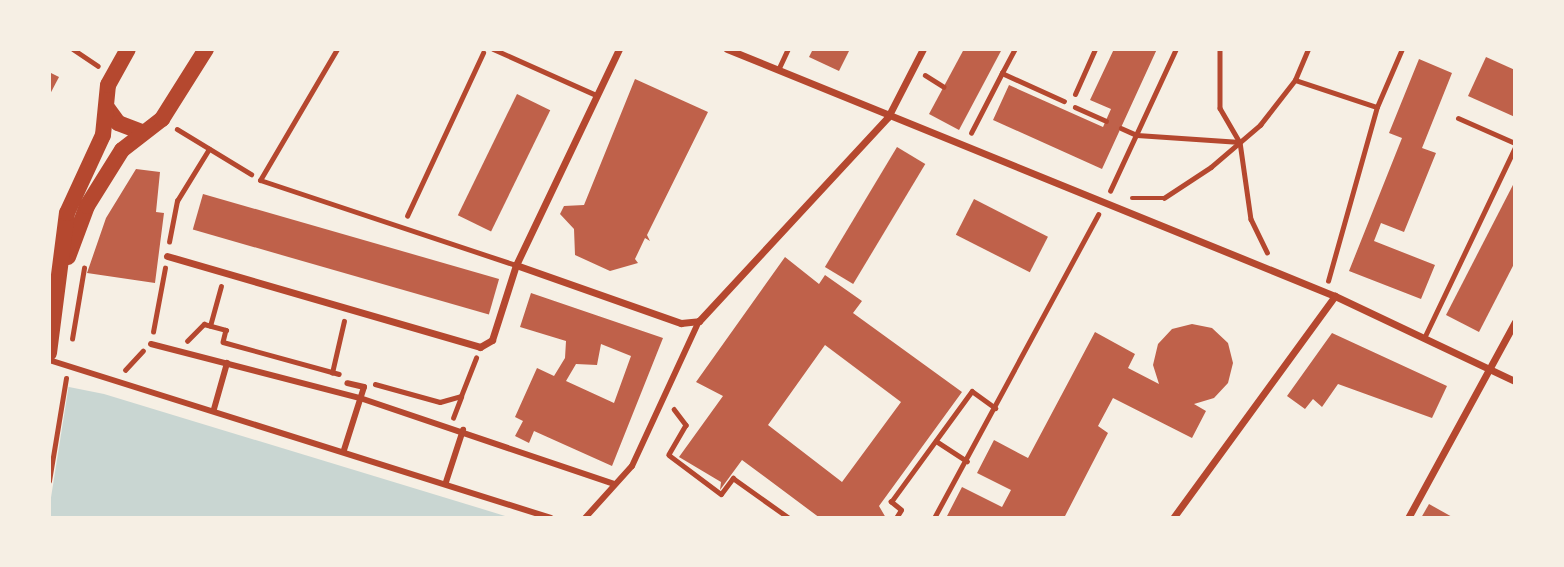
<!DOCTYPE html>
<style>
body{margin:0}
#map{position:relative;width:1564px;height:567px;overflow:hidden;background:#f6efe4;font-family:"IBM Plex Sans",sans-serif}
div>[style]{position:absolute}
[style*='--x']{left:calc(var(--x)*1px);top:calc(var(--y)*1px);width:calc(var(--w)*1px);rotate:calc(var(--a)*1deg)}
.water>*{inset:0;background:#c9d6d2}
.pier>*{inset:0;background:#f6efe4}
.building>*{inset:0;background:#bf614a;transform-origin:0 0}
.path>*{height:4.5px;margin:-2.25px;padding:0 2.25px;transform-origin:2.25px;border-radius:2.25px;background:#b5482f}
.service>*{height:5px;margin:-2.5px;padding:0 2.5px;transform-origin:2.5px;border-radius:2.5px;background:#b5482f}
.pedestrian>*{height:6px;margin:-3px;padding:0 3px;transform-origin:3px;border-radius:3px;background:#b5482f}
.minor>*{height:7px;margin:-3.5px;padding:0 3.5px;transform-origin:3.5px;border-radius:3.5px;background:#b5482f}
.primary>*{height:16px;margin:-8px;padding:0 8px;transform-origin:8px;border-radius:8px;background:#b5482f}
span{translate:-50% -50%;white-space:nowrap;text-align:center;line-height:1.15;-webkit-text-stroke:7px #f6efe4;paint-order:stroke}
.frame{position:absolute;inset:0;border:51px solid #f6efe4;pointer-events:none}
</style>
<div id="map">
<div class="water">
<div style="clip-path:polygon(49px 383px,104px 394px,512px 518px,49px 518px)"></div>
</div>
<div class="pier">
<div style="clip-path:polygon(49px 380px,69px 384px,49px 510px)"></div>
</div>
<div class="building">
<div style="clip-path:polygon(813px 49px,850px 49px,839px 71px,809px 57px)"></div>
<div style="clip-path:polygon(964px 49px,1002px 49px,959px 130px,929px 114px)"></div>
<div style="clip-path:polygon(1114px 49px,1157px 49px,1102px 169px,993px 120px,1009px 85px,1103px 127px,1111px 109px,1090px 100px)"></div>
<div style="clip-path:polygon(1486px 57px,1515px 70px,1515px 117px,1468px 96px)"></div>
<div style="clip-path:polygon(1419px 59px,1452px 73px,1422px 148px,1436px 153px,1404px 232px,1381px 223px,1374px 241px,1435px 265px,1421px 299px,1349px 271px,1402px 138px,1389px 133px)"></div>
<div style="clip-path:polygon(49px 72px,59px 77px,49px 96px)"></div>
<div style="clip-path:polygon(635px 79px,708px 112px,647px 235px,650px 241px,645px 238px,635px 259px,638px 263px,610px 271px,575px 255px,574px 229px,560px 214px,564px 206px,584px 205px)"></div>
<div style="left:517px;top:94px;width:37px;height:135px;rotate:26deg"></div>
<div style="left:897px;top:147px;width:33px;height:140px;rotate:31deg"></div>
<div style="clip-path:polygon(136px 169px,160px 172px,156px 212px,164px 213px,155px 283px,87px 273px,106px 218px)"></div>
<div style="clip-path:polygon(1515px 181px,1515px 262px,1479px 332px,1446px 315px)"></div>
<div style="left:203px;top:194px;width:308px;height:37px;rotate:16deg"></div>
<div style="left:974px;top:199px;width:83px;height:40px;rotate:27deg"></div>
<div style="clip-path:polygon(evenodd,785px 257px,819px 284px,825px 275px,862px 301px,853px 313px,962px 392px,879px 506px,886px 518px,820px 518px,742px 460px,720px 490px,721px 482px,679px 457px,723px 396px,696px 382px,785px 257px,825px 345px,901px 402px,842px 482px,768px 425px,825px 345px)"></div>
<div style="clip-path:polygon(evenodd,531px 293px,663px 338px,612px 466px,534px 431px,529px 443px,515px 436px,523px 421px,515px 417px,537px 368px,554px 376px,565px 358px,566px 341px,520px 327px,531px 293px,601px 344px,631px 356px,614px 403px,566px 381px,576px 364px,597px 365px,601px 344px)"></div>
<div style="clip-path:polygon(1192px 324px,1212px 328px,1228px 343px,1233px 363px,1228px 383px,1214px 398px,1194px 404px,1206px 411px,1192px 438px,1113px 398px,1098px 426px,1108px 433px,1064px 518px,946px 518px,962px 487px,1002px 507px,1011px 490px,977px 473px,994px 440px,1028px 458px,1095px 332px,1135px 354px,1128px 368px,1159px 384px,1153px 365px,1158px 344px,1172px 329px)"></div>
<div style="clip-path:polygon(1332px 333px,1447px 386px,1432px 418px,1338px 384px,1322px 407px,1313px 399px,1305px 409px,1287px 396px)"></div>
<div style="clip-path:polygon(1429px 504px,1454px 518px,1421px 518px)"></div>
</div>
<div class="path">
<div style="--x:73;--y:49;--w:30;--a:34"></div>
<div style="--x:1220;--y:49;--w:59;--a:90"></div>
<div style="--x:1220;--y:108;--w:39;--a:60"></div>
<div style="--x:1240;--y:142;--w:78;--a:81.9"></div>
<div style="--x:1251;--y:219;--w:37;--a:64"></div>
<div style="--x:1002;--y:73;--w:27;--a:-62"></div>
<div style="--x:925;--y:75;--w:22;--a:32"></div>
<div style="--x:1295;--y:80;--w:86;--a:18.2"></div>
<div style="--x:1075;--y:107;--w:34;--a:24"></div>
<div style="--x:1121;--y:128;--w:17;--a:24"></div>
<div style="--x:1137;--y:135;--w:103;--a:3.9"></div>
<div style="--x:177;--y:129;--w:87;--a:31.3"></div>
<div style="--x:971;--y:133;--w:68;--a:-62.7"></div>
<div style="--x:1002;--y:73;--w:68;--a:24.3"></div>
<div style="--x:1110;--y:191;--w:157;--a:-65.1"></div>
<div style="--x:1132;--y:198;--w:32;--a:0"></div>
<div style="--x:1164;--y:198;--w:56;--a:-33.4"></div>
<div style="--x:1211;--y:167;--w:65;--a:-40.6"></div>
<div style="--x:1260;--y:125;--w:57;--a:-52.1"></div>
<div style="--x:1295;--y:80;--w:34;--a:-67"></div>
<div style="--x:407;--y:216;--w:180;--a:-65"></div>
<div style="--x:169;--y:242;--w:42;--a:-79"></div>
<div style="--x:177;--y:201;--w:61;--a:-58.4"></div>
<div style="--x:1328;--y:281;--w:181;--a:-74.3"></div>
<div style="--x:1377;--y:107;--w:63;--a:-66.7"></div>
<div style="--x:210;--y:326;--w:41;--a:-74.6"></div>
<div style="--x:153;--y:332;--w:65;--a:-79.4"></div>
<div style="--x:72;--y:339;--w:72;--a:-80.4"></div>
<div style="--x:187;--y:341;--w:24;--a:-45"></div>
<div style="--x:204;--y:324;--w:23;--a:15"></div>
<div style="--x:226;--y:330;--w:12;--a:104"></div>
<div style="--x:223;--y:342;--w:120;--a:15.4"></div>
<div style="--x:125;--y:370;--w:26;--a:-47"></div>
<div style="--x:332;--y:373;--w:53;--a:-77"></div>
<div style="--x:375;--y:384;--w:67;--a:15.5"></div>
<div style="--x:440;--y:402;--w:22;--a:-16"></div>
<div style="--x:461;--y:396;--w:41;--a:-68.5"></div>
<div style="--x:674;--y:409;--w:20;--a:53"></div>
<div style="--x:686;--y:425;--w:34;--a:120"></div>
<div style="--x:669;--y:455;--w:65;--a:36.9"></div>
<div style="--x:721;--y:494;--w:20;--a:-53"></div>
<div style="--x:733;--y:478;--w:69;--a:35.5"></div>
<div style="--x:453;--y:418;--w:22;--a:-69"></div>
<div style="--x:936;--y:441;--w:37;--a:33"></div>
<div style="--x:49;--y:481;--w:104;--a:-80.6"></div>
<div style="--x:804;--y:518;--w:1;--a:0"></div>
<div style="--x:896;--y:518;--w:9;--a:-58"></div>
<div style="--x:901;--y:510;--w:13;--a:-141"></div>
<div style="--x:891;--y:502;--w:137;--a:-53.9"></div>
<div style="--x:972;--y:391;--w:29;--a:36"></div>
<div style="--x:934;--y:518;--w:345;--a:-61.6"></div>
</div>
<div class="service">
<div style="--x:337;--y:49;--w:152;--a:120.4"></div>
<div style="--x:260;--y:180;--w:270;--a:18.4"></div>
<div style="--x:493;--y:49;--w:113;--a:24.1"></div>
<div style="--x:778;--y:70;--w:23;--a:-65"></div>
<div style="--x:1075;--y:94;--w:49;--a:-66"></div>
<div style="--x:1458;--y:118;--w:62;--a:23.7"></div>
<div style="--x:1424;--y:338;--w:212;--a:-64.5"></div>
</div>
<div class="pedestrian">
<div style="--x:151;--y:344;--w:216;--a:14.5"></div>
<div style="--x:360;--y:398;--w:268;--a:18.7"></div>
<div style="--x:49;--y:360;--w:526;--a:17.47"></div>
<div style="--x:214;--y:409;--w:48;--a:-74.2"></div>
<div style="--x:344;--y:450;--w:66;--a:-72.4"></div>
<div style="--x:364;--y:387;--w:17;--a:-167"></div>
<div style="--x:446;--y:482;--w:55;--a:-71.9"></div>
<div style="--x:585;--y:518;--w:70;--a:-47.9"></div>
<div style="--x:632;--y:466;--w:160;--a:-65.2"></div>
</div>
<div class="minor">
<div style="--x:727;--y:49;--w:656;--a:22.11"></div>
<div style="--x:1335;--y:296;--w:199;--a:25.3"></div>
<div style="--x:167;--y:256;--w:326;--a:16.2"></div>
<div style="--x:480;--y:347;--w:14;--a:-30"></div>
<div style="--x:492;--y:340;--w:79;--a:-72.3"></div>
<div style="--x:516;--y:265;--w:239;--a:-64.5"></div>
<div style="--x:516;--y:265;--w:175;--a:19.4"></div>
<div style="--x:681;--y:323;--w:18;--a:-6"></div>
<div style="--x:699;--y:321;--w:278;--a:-47.2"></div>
<div style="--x:888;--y:117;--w:76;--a:-62.8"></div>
<div style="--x:1173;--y:518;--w:275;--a:-53.9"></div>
<div style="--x:1408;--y:518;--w:223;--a:-61.4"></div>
</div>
<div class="primary">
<div style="--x:108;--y:109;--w:17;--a:54"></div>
<div style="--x:118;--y:123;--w:26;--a:21"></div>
<div style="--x:68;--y:257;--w:54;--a:-69.6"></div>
<div style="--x:87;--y:206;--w:66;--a:-58"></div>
<div style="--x:122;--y:150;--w:51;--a:-37.8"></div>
<div style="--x:162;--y:119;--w:83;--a:-57.8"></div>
<div style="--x:49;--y:353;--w:141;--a:-82.7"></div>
<div style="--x:67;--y:213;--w:86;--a:-65.2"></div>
<div style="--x:103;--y:135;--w:50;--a:-84.3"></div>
<div style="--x:108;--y:85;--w:41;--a:-60.9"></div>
</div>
<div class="frame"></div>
</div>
